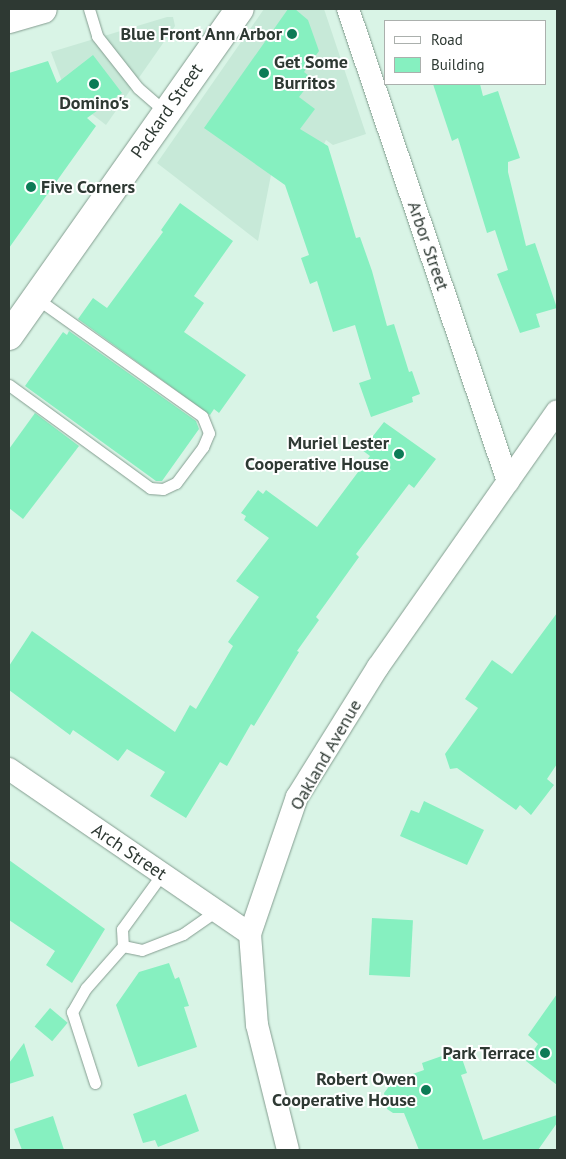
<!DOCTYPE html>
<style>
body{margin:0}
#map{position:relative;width:566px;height:1159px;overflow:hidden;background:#d9f4e6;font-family:"PT Sans",sans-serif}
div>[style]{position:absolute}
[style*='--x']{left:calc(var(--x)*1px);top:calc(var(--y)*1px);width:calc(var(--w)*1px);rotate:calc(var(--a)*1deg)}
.built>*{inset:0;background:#c7e9d8}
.building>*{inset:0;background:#86f0c0;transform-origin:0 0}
.roads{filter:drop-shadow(0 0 1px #849d90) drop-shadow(0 0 1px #849d90)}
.service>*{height:11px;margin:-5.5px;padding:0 5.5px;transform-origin:5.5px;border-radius:5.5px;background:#fff}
.minor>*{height:22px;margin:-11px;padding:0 11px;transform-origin:11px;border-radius:11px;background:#fff}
.secondary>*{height:28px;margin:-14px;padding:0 14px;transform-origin:14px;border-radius:14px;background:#fff}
.dots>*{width:14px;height:14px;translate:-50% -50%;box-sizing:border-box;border:2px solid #fff;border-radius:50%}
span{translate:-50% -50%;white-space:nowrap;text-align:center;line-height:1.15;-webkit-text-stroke:4px #fff;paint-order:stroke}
.poi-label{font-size:18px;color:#2e3933;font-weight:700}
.right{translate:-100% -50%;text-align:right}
.left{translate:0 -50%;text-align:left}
.street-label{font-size:18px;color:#2e3933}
.frame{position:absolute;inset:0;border:10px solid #2e3933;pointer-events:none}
.legend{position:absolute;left:384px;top:20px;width:162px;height:65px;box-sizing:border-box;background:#fff;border:1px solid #abb0ad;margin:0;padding:6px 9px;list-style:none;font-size:15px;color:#2e3933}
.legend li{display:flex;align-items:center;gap:10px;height:25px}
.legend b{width:25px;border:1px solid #abb0ad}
</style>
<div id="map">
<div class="built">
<div style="clip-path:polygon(264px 9px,324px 9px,366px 134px,333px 145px,326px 140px,321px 150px,271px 175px,258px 241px,157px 163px)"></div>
<div style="clip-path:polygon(167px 17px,173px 17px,175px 26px,106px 125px,67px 95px,51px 52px)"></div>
</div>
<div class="building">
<div style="clip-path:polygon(288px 9px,295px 9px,308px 20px,319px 51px,304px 72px,313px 79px,299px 97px,315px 109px,300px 129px,328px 146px,356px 238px,360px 237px,372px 271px,387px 326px,394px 324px,409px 372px,412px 371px,420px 394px,412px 397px,413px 402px,371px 417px,359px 383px,371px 379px,355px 325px,333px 332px,317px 281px,310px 284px,301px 258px,309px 255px,285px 185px,204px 128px)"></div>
<div style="clip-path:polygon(93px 55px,122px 93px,87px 118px,96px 126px,9px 248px,9px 73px,48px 61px,57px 83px)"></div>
<div style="clip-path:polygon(433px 84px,480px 84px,483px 96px,498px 91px,520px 158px,508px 162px,508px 172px,526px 246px,535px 243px,557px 308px,536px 314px,540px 327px,520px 333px,497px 274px,508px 270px,495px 230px,487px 233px,458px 138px,452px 141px)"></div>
<div style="clip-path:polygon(180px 203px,233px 241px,194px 296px,204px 303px,184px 332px,246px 375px,219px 413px,214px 409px,210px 415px,78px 319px,93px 298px,107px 308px,163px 232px,161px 230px)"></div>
<div style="clip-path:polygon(69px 331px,196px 421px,199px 429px,162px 481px,156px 481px,25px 386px,63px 332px,67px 335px)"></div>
<div style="clip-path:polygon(35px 413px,79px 446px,23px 519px,9px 508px,9px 449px)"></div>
<div style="clip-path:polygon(384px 422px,436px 459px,414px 488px,409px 484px,356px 554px,359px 557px,316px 617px,319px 620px,297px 651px,299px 652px,254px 726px,251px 724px,227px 766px,220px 762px,186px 818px,150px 796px,165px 772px,127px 749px,118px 761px,73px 730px,70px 735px,9px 690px,9px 666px,32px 631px,175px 732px,190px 705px,196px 709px,233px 646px,228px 642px,259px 597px,236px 581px,269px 538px,244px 520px,246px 516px,241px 513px,258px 490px,263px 494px,266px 490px,317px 527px,370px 456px,362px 450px)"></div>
<div style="clip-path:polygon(557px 613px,557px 764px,547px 779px,554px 785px,531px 815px,520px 805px,516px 810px,457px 768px,450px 769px,445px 754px,478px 708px,465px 699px,492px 660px,512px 674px)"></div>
<div style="clip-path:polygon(424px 801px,484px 830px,467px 865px,400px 836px,411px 810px,419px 813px)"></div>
<div style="clip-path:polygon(9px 860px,105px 929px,72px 983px,46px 965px,55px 951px,9px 920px)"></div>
<div style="left:372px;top:918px;width:41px;height:57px;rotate:3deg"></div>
<div style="clip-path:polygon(169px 963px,175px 979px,179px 977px,189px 1006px,184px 1007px,197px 1047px,138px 1067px,116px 1005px,139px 972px)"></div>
<div style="clip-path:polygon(557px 994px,557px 1085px,526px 1061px,538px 1044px,528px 1035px)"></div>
<div style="left:50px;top:1008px;width:23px;height:24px;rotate:40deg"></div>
<div style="clip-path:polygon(24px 1043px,34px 1076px,9px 1084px,9px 1063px)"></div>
<div style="clip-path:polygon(459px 1050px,467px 1073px,461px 1075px,483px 1140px,557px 1115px,557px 1123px,538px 1150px,419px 1150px,404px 1113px,393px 1113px,387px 1109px,384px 1093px,393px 1081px,424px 1070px,422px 1063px)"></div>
<div style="clip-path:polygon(186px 1094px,199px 1131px,158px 1147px,155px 1140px,143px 1143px,133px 1114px)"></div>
<div style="clip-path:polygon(53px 1116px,64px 1150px,22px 1150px,14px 1129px)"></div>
</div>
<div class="roads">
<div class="service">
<div style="--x:89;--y:9;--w:28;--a:73"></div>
<div style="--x:97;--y:36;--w:66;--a:51.7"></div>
<div style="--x:138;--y:88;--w:37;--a:41"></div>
<div style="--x:9;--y:385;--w:175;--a:36.1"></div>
<div style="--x:150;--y:488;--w:13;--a:4"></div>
<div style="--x:163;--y:489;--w:14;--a:-25"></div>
<div style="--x:176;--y:483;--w:45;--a:-53.1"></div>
<div style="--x:203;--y:447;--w:15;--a:-67"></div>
<div style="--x:209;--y:433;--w:18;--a:-112"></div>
<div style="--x:202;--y:416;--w:204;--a:-144.6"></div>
<div style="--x:162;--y:874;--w:68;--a:126"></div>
<div style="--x:122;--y:929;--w:17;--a:87"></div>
<div style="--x:123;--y:946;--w:19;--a:12"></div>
<div style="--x:142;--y:950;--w:44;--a:-21.3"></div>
<div style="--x:183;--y:934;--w:40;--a:-34.9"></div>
<div style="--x:95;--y:1083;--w:75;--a:-107.9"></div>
<div style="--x:72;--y:1012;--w:28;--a:-60"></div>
<div style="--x:86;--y:988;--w:56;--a:-48.6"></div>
</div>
<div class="minor">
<div style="--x:348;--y:9;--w:499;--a:71.3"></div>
<div style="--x:9;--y:769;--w:292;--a:34.4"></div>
<div style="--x:288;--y:1150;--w:129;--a:-103.9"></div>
<div style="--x:257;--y:1025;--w:91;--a:-94.4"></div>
<div style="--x:250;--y:934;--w:145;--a:-71.1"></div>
<div style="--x:297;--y:797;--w:153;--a:-58.1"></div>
<div style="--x:378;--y:667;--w:312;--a:-55"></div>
</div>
<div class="secondary">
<div style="--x:9;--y:19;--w:35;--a:-16"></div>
<div style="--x:9;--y:336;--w:400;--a:-54.8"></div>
</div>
</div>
<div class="dots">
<div style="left:292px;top:34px;background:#0c7b56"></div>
<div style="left:264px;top:73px;background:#0c7b56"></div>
<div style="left:94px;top:84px;background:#0c7b56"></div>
<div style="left:31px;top:187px;background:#0c7b56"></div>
<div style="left:399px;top:454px;background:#0c7b56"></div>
<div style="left:545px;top:1053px;background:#0c7b56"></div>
<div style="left:426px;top:1090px;background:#0c7b56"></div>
</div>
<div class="poi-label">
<span class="right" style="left:282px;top:34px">Blue Front Ann Arbor</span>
<span class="left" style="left:274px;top:73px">Get Some<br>Burritos</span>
<span style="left:94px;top:103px">Domino's</span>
<span class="left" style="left:41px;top:187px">Five Corners</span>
<span class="right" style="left:389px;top:454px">Muriel Lester<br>Cooperative House</span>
<span class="right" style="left:535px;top:1053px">Park Terrace</span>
<span class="right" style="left:416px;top:1090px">Robert Owen<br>Cooperative House</span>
</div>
<div class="street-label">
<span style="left:167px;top:111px;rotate:-55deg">Packard Street</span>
<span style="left:428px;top:246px;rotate:71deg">Arbor Street</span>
<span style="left:326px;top:755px;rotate:-60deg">Oakland Avenue</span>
<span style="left:129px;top:852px;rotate:34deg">Arch Street</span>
</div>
<div class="frame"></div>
<ul class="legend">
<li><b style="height:6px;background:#fff"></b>Road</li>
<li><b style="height:14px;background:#86f0c0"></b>Building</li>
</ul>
</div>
